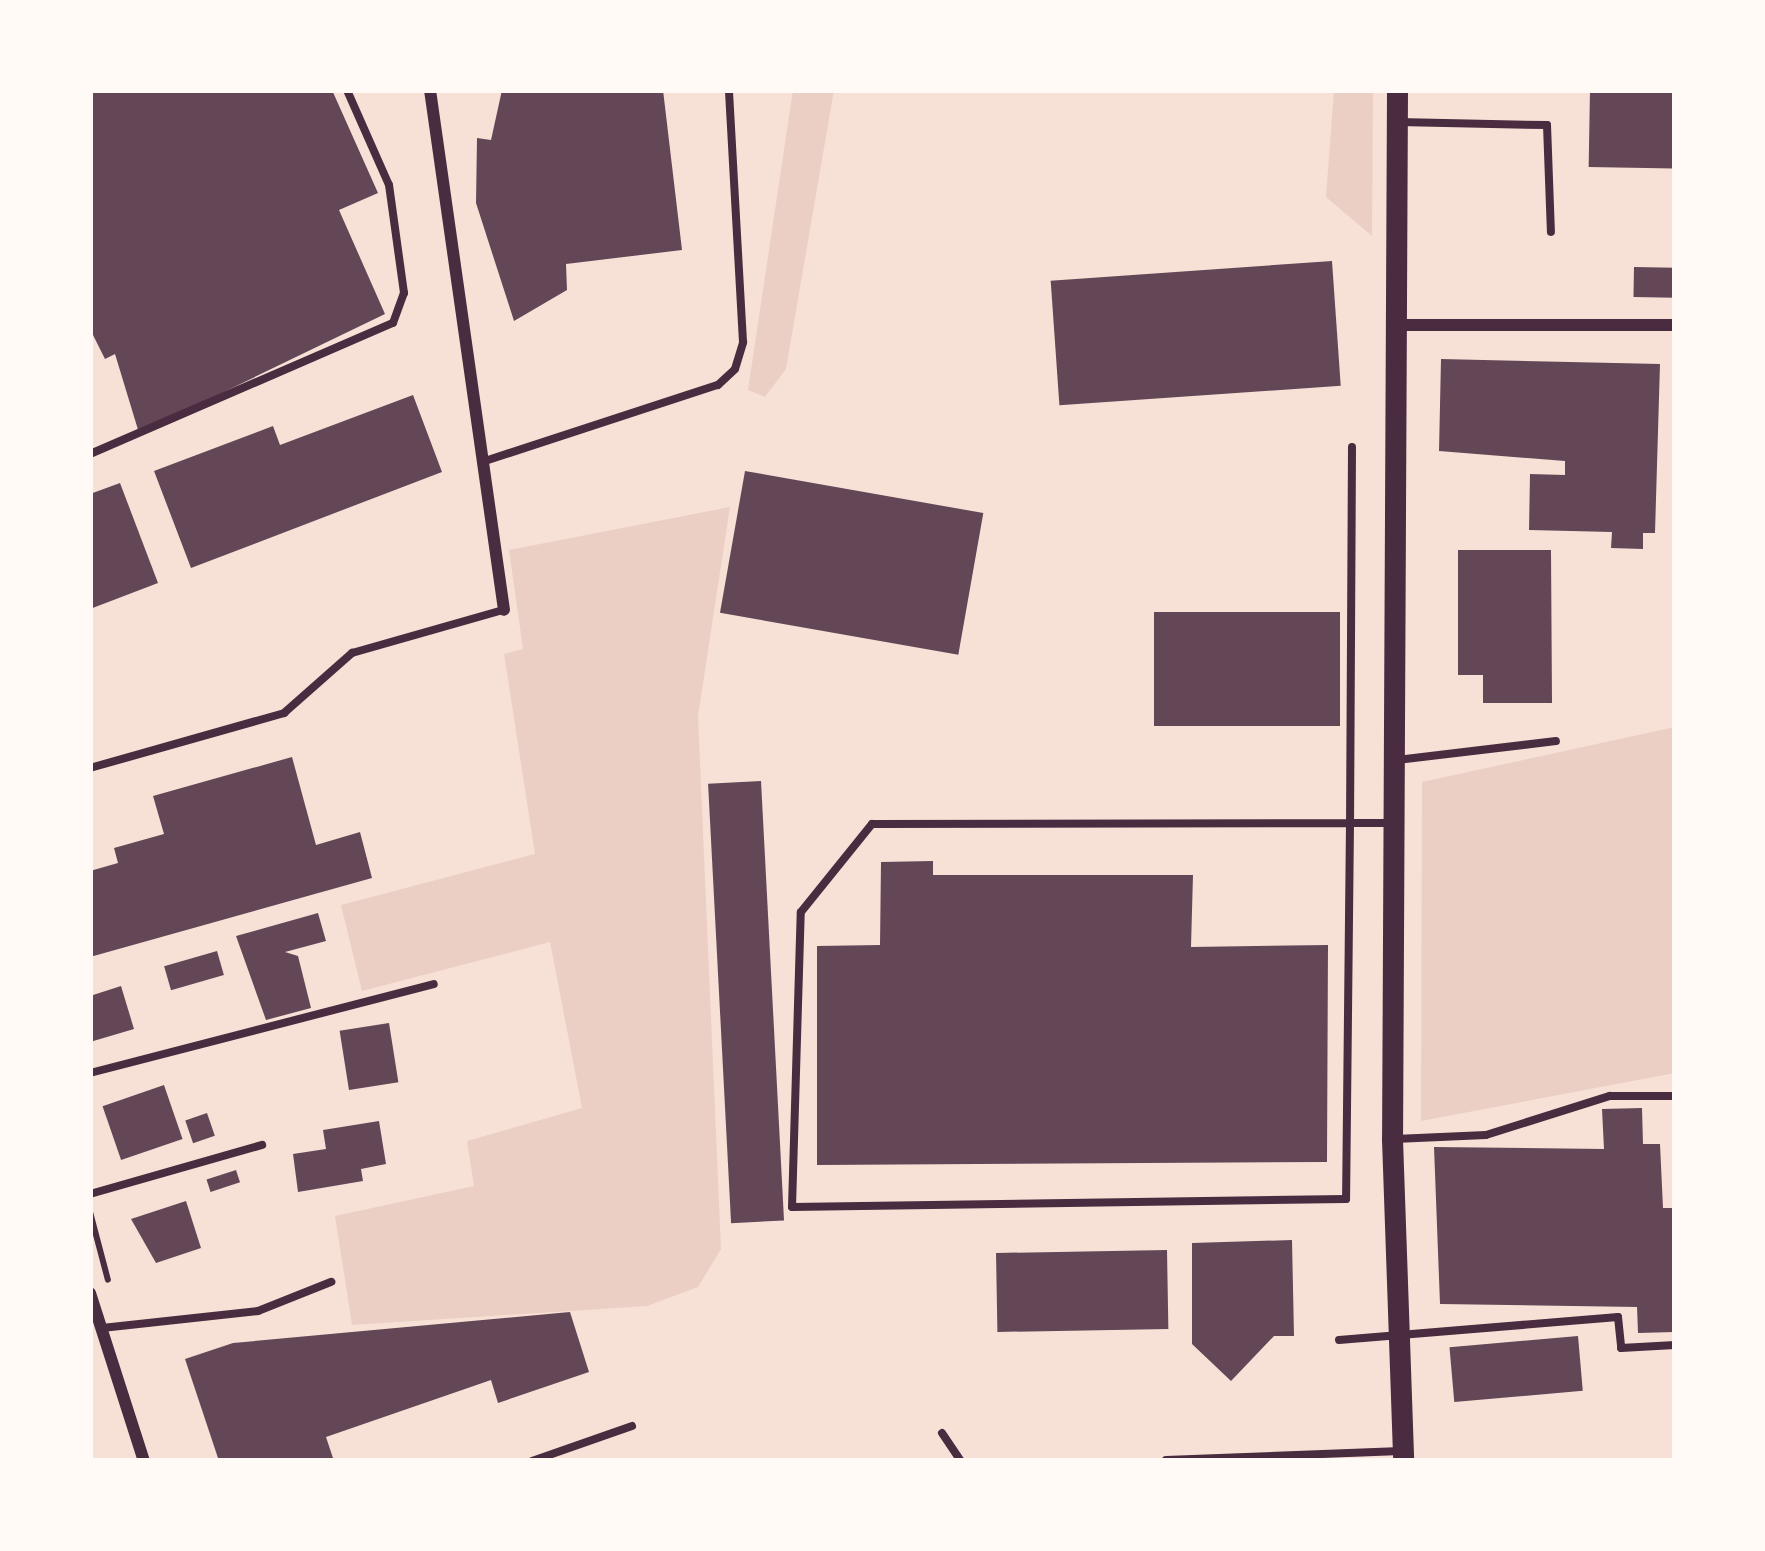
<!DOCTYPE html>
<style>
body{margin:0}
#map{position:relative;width:1765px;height:1551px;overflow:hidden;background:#f7e1d7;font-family:Bitter,serif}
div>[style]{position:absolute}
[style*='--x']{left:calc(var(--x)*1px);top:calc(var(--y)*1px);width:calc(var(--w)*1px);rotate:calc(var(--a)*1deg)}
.green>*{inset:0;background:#ebcfc5}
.building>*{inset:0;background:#644757;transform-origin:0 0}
.path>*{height:6px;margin:-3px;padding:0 3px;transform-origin:3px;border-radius:3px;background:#4a2c40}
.service>*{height:8px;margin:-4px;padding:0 4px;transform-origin:4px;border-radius:4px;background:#4a2c40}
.minor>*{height:12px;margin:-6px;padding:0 6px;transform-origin:6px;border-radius:6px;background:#4a2c40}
.tertiary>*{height:21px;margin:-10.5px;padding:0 10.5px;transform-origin:10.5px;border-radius:10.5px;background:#4a2c40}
span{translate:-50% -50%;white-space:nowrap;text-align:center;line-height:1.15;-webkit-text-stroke:9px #fffaf5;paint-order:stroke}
.frame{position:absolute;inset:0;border:93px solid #fffaf5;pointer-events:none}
</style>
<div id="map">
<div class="green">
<div style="clip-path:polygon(793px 90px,834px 90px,786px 369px,765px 397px,748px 390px)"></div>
<div style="clip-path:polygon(1334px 90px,1373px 90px,1372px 236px,1326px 197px)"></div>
<div style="clip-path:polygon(730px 507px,698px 716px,721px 1249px,698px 1287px,647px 1306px,352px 1325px,335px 1216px,474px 1186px,467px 1141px,582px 1108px,550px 942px,362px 991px,341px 905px,535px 854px,504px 654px,523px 649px,509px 550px)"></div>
<div style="clip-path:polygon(1675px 727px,1675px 1073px,1421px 1121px,1422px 782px)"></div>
</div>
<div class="building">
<div style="clip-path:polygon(90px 90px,332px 90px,378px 193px,339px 210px,385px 314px,139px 433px,115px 354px,105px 359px,90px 329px)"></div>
<div style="clip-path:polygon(502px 90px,663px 90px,682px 250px,566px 264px,567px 290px,514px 321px,476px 203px,477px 138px,491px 140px)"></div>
<div style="left:1590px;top:90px;width:85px;height:77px;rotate:1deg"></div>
<div style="left:1332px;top:261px;width:125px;height:282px;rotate:86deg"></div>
<div style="left:1634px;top:267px;width:41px;height:30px;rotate:1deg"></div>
<div style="clip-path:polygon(1441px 359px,1660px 364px,1655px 533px,1643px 533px,1643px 549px,1611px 548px,1612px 532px,1529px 530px,1530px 474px,1565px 475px,1565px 461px,1439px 451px)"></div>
<div style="clip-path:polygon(413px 395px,442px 472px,191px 568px,154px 471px,273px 426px,280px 445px)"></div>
<div style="left:745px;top:471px;width:242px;height:144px;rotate:10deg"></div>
<div style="clip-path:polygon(120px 483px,158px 583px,90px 609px,90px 494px)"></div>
<div style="clip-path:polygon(1458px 550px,1551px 550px,1552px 703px,1483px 703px,1483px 675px,1458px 675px)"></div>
<div style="left:1154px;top:612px;width:186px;height:114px"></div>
<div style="clip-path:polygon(292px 757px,316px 845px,360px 832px,372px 878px,90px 957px,90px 871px,118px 863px,114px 848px,164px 834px,153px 796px)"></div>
<div style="left:761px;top:781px;width:440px;height:53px;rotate:87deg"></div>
<div style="clip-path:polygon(933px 861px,933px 875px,1193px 875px,1191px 947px,1328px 945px,1327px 1162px,817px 1165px,817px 946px,880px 945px,881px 862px)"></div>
<div style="clip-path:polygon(318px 913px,326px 941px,285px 952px,298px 956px,311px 1008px,266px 1020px,236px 936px)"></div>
<div style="left:217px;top:951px;width:25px;height:55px;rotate:74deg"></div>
<div style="clip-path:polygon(121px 986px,134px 1029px,90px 1042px,90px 996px)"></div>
<div style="left:389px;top:1023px;width:60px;height:50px;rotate:81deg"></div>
<div style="left:164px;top:1085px;width:57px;height:65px;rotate:71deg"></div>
<div style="clip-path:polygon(1642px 1108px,1643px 1144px,1660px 1144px,1663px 1208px,1675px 1208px,1675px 1332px,1638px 1333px,1637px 1307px,1440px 1304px,1434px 1147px,1604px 1149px,1602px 1109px)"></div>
<div style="left:207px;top:1113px;width:24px;height:23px;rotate:71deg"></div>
<div style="clip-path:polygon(379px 1121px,386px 1164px,361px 1169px,363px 1181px,298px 1192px,293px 1154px,326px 1149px,323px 1130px)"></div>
<div style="left:236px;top:1170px;width:13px;height:31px;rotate:72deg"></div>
<div style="clip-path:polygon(186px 1201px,201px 1248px,156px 1263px,131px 1219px)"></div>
<div style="clip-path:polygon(1292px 1240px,1294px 1336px,1274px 1336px,1231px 1381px,1192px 1344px,1192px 1243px)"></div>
<div style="left:1167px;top:1250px;width:79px;height:171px;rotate:89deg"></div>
<div style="clip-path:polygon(570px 1312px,589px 1372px,498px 1403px,491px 1380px,326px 1437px,334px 1461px,219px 1461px,185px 1359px,233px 1343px)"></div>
<div style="left:1578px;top:1336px;width:55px;height:129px;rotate:85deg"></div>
</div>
<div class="path">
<div style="--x:90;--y:1212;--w:70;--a:75.2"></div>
</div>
<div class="service">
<div style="--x:1398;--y:122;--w:149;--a:1.2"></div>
<div style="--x:1547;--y:125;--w:107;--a:87.9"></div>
<div style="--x:1352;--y:447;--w:376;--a:90.3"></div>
<div style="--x:1350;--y:823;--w:376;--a:90.6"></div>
<div style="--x:1346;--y:1199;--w:554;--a:179.17"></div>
<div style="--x:792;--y:1207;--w:295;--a:-88.3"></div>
<div style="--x:801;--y:912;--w:113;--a:-51.1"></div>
<div style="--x:872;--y:824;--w:478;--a:-0.1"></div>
<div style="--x:1350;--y:823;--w:39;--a:0"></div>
<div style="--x:90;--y:454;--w:330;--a:-23.4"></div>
<div style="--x:393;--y:323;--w:32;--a:-70"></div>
<div style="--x:404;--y:293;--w:109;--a:-97.9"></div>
<div style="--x:389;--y:185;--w:104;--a:-113.9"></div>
<div style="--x:488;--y:460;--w:242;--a:-18.1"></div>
<div style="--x:718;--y:385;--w:23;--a:-43"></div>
<div style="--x:735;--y:369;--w:28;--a:-73"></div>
<div style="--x:743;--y:342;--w:252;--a:-93.2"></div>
<div style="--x:1397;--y:760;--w:160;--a:-6.8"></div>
<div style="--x:90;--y:768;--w:202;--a:-15.8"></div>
<div style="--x:284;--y:713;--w:91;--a:-41.4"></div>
<div style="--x:352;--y:653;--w:157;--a:-15.9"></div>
<div style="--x:90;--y:1073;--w:355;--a:-14.5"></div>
<div style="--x:1395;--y:1139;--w:91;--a:-2.5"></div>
<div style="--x:1486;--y:1135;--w:130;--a:-17.5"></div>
<div style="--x:1610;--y:1096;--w:65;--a:0"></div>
<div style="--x:90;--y:1194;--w:179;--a:-15.9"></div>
<div style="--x:102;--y:1328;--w:157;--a:-6.2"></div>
<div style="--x:258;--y:1311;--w:79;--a:-21.7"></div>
<div style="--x:1339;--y:1340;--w:280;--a:-4.7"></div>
<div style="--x:1618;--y:1317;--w:31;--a:84"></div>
<div style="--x:1621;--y:1348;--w:54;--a:-3.2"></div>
<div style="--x:942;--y:1433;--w:34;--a:56"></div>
<div style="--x:1166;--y:1460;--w:235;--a:-2.2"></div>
<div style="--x:532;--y:1461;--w:106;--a:-19.3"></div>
</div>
<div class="minor">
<div style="--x:430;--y:90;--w:525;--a:81.9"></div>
<div style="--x:1394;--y:325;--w:281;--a:0"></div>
<div style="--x:90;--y:1293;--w:176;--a:72.2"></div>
</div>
<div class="tertiary">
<div style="--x:1397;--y:90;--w:1049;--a:90.27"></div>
<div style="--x:1392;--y:1139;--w:322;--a:88"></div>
</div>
<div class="frame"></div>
</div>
